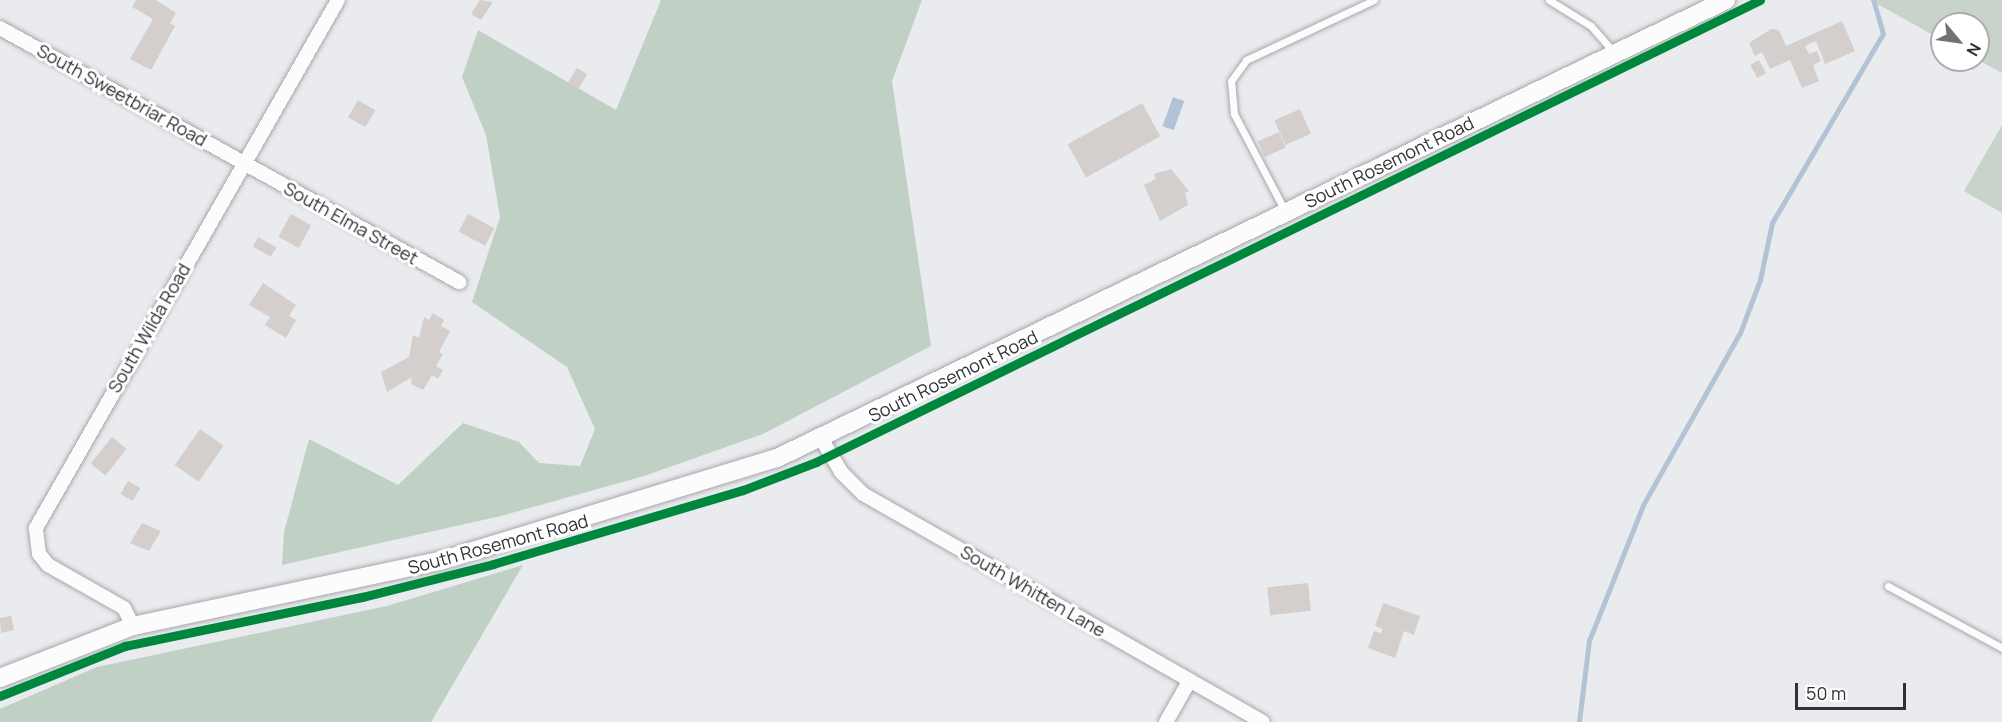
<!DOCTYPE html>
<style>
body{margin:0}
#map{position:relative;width:2002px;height:722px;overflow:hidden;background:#e9ebef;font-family:Manrope,sans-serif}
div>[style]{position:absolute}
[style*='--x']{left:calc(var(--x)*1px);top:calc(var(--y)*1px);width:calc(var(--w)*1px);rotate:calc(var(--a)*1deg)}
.green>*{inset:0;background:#c8d3cc}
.forest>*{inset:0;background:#c0d0c5}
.water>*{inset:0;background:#b3c3d5;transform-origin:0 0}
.stream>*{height:4.5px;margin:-2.25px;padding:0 2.25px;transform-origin:2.25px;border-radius:2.25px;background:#b3c3d5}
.building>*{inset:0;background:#d4cfcd;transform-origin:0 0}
.roads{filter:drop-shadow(0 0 2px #a7a8ab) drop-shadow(0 0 2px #a7a8ab)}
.lane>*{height:7px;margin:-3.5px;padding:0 3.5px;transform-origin:3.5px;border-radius:3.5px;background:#fcfcfd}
.street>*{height:14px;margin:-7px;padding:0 7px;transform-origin:7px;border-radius:7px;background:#fcfcfd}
.secondary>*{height:18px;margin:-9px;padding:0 9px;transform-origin:9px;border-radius:9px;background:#fcfcfd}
.cycleway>*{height:9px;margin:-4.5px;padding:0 4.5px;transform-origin:4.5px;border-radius:4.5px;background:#00873e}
span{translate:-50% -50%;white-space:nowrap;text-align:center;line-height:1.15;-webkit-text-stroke:6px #fff;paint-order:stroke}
.street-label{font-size:18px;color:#303134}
.north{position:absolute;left:1930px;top:12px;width:60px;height:60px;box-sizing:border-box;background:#fff;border:2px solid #acadae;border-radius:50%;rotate:119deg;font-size:16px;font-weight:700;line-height:24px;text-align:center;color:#303134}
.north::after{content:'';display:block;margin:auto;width:21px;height:27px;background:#717275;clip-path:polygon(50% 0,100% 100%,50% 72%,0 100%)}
.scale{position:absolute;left:1795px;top:683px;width:111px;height:27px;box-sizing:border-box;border:3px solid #303134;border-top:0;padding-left:8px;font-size:18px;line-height:21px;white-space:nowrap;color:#303134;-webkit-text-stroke:4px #fff;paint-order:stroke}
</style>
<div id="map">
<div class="green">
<div style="clip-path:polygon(1870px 0,2002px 0,2002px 73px,1978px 60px,1978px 24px,1942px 24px,1942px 40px)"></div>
<div style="clip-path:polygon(2002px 125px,2002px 213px,1964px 191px)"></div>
</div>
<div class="forest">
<div style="clip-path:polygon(661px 0,922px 0,892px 81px,931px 346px,763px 434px,644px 476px,501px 516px,282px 565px,284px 532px,309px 439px,398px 485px,463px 423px,519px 442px,539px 463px,580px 466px,595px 429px,567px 367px,472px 302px,500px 217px,486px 135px,462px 77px,478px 30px,616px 110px)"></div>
<div style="clip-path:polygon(523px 565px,431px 722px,0 722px,0 709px,97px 667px,387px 606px)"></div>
</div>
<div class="water">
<div style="left:1173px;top:97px;width:12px;height:31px;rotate:20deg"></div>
</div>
<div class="stream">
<div style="--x:1579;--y:722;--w:82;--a:-83"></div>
<div style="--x:1589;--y:641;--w:146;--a:-68.3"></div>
<div style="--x:1643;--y:505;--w:197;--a:-60.6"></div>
<div style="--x:1740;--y:333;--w:57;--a:-69.3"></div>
<div style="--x:1760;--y:280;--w:58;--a:-78.1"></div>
<div style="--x:1772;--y:223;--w:219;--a:-59.6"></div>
<div style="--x:1883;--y:34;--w:35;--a:-106"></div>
</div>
<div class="building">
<div style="clip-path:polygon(136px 0,156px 0,176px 13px,170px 23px,175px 26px,151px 70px,130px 59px,153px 19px,132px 7px)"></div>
<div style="clip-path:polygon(480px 0,493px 2px,481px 20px,471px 14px)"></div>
<div style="clip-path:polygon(1842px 21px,1855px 51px,1825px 64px,1816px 41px,1805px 46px,1809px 54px,1817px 51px,1821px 61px,1813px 65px,1819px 81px,1802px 88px,1790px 60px,1770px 69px,1762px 52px,1755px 56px,1749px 43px,1771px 29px,1779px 30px,1786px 46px)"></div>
<div style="left:1759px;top:60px;width:15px;height:10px;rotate:62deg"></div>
<div style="left:577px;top:68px;width:12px;height:17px;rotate:31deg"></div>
<div style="left:358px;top:100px;width:20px;height:20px;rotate:30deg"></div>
<div style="left:1142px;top:103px;width:38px;height:85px;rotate:61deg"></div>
<div style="left:1300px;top:109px;width:27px;height:28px;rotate:66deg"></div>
<div style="left:1279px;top:132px;width:17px;height:23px;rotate:66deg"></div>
<div style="clip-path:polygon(1171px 169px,1189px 191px,1185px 193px,1188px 205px,1160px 221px,1144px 185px,1156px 179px,1154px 174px)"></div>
<div style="left:291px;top:214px;width:23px;height:26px;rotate:29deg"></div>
<div style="left:468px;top:214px;width:30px;height:20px;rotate:28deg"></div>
<div style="left:258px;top:237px;width:21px;height:11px;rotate:29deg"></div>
<div style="clip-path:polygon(263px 283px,296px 305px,289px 316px,296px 320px,286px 338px,265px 325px,270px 317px,249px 305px)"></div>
<div style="clip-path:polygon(433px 313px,444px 320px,441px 326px,450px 331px,439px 352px,443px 354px,436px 366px,443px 370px,438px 379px,432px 375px,423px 390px,411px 384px,412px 377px,387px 392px,381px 372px,409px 357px,413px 335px,419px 338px,424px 317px,429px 320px)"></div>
<div style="left:200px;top:429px;width:29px;height:44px;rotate:35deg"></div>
<div style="left:112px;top:437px;width:19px;height:34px;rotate:39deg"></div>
<div style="left:128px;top:481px;width:14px;height:15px;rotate:30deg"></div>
<div style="clip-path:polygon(142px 523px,161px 531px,149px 551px,130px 543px)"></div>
<div style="left:1308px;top:583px;width:28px;height:41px;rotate:84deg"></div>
<div style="clip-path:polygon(1383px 603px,1420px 616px,1414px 635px,1404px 631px,1395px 658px,1368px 648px,1374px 631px,1381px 633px,1383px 629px,1375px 626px)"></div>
<div style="clip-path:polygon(11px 616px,14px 630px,1px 633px,0 618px)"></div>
</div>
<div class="roads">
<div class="lane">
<div style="--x:1549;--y:0;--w:49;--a:31.8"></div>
<div style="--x:1591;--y:26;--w:33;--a:49"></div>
<div style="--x:1285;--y:211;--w:110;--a:-117.7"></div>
<div style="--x:1234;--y:114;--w:33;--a:-95"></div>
<div style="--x:1231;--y:81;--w:26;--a:-54"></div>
<div style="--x:1246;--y:60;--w:141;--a:-25.1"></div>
<div style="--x:1888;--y:586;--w:130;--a:28.5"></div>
</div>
<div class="street">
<div style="--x:0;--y:28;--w:525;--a:28.96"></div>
<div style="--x:822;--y:440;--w:37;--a:59"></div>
<div style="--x:841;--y:472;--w:31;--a:45"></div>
<div style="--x:863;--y:494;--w:460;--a:29.7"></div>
<div style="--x:133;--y:626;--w:20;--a:-117"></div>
<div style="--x:124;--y:608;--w:87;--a:-150.5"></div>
<div style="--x:48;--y:565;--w:14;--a:-129"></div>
<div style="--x:39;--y:554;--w:26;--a:-97"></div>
<div style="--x:36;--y:528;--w:608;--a:-60.23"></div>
<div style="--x:1166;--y:722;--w:48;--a:-60.3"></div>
</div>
<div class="secondary">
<div style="--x:0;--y:678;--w:143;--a:-21.4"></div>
<div style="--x:133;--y:626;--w:314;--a:-12"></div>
<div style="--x:440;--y:561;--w:352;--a:-17"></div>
<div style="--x:777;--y:458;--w:1054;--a:-25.76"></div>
</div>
</div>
<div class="cycleway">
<div style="--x:0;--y:696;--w:135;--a:-21.8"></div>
<div style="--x:125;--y:646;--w:242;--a:-11.7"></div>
<div style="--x:362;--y:597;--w:135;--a:-14.1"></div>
<div style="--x:493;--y:564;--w:261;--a:-16.5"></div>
<div style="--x:743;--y:490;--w:78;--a:-21"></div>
<div style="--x:816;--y:462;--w:1051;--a:-26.08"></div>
</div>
<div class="street-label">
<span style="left:122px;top:95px;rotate:29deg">South Sweetbriar Road</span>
<span style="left:1389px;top:162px;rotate:-26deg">South Rosemont Road</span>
<span style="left:351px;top:223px;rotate:29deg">South Elma Street</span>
<span style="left:149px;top:328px;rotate:-60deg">South Wilda Road</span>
<span style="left:953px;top:376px;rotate:-26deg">South Rosemont Road</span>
<span style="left:498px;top:544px;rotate:-15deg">South Rosemont Road</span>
<span style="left:1033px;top:591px;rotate:30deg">South Whitten Lane</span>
</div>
<div class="north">N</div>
<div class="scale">50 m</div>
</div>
